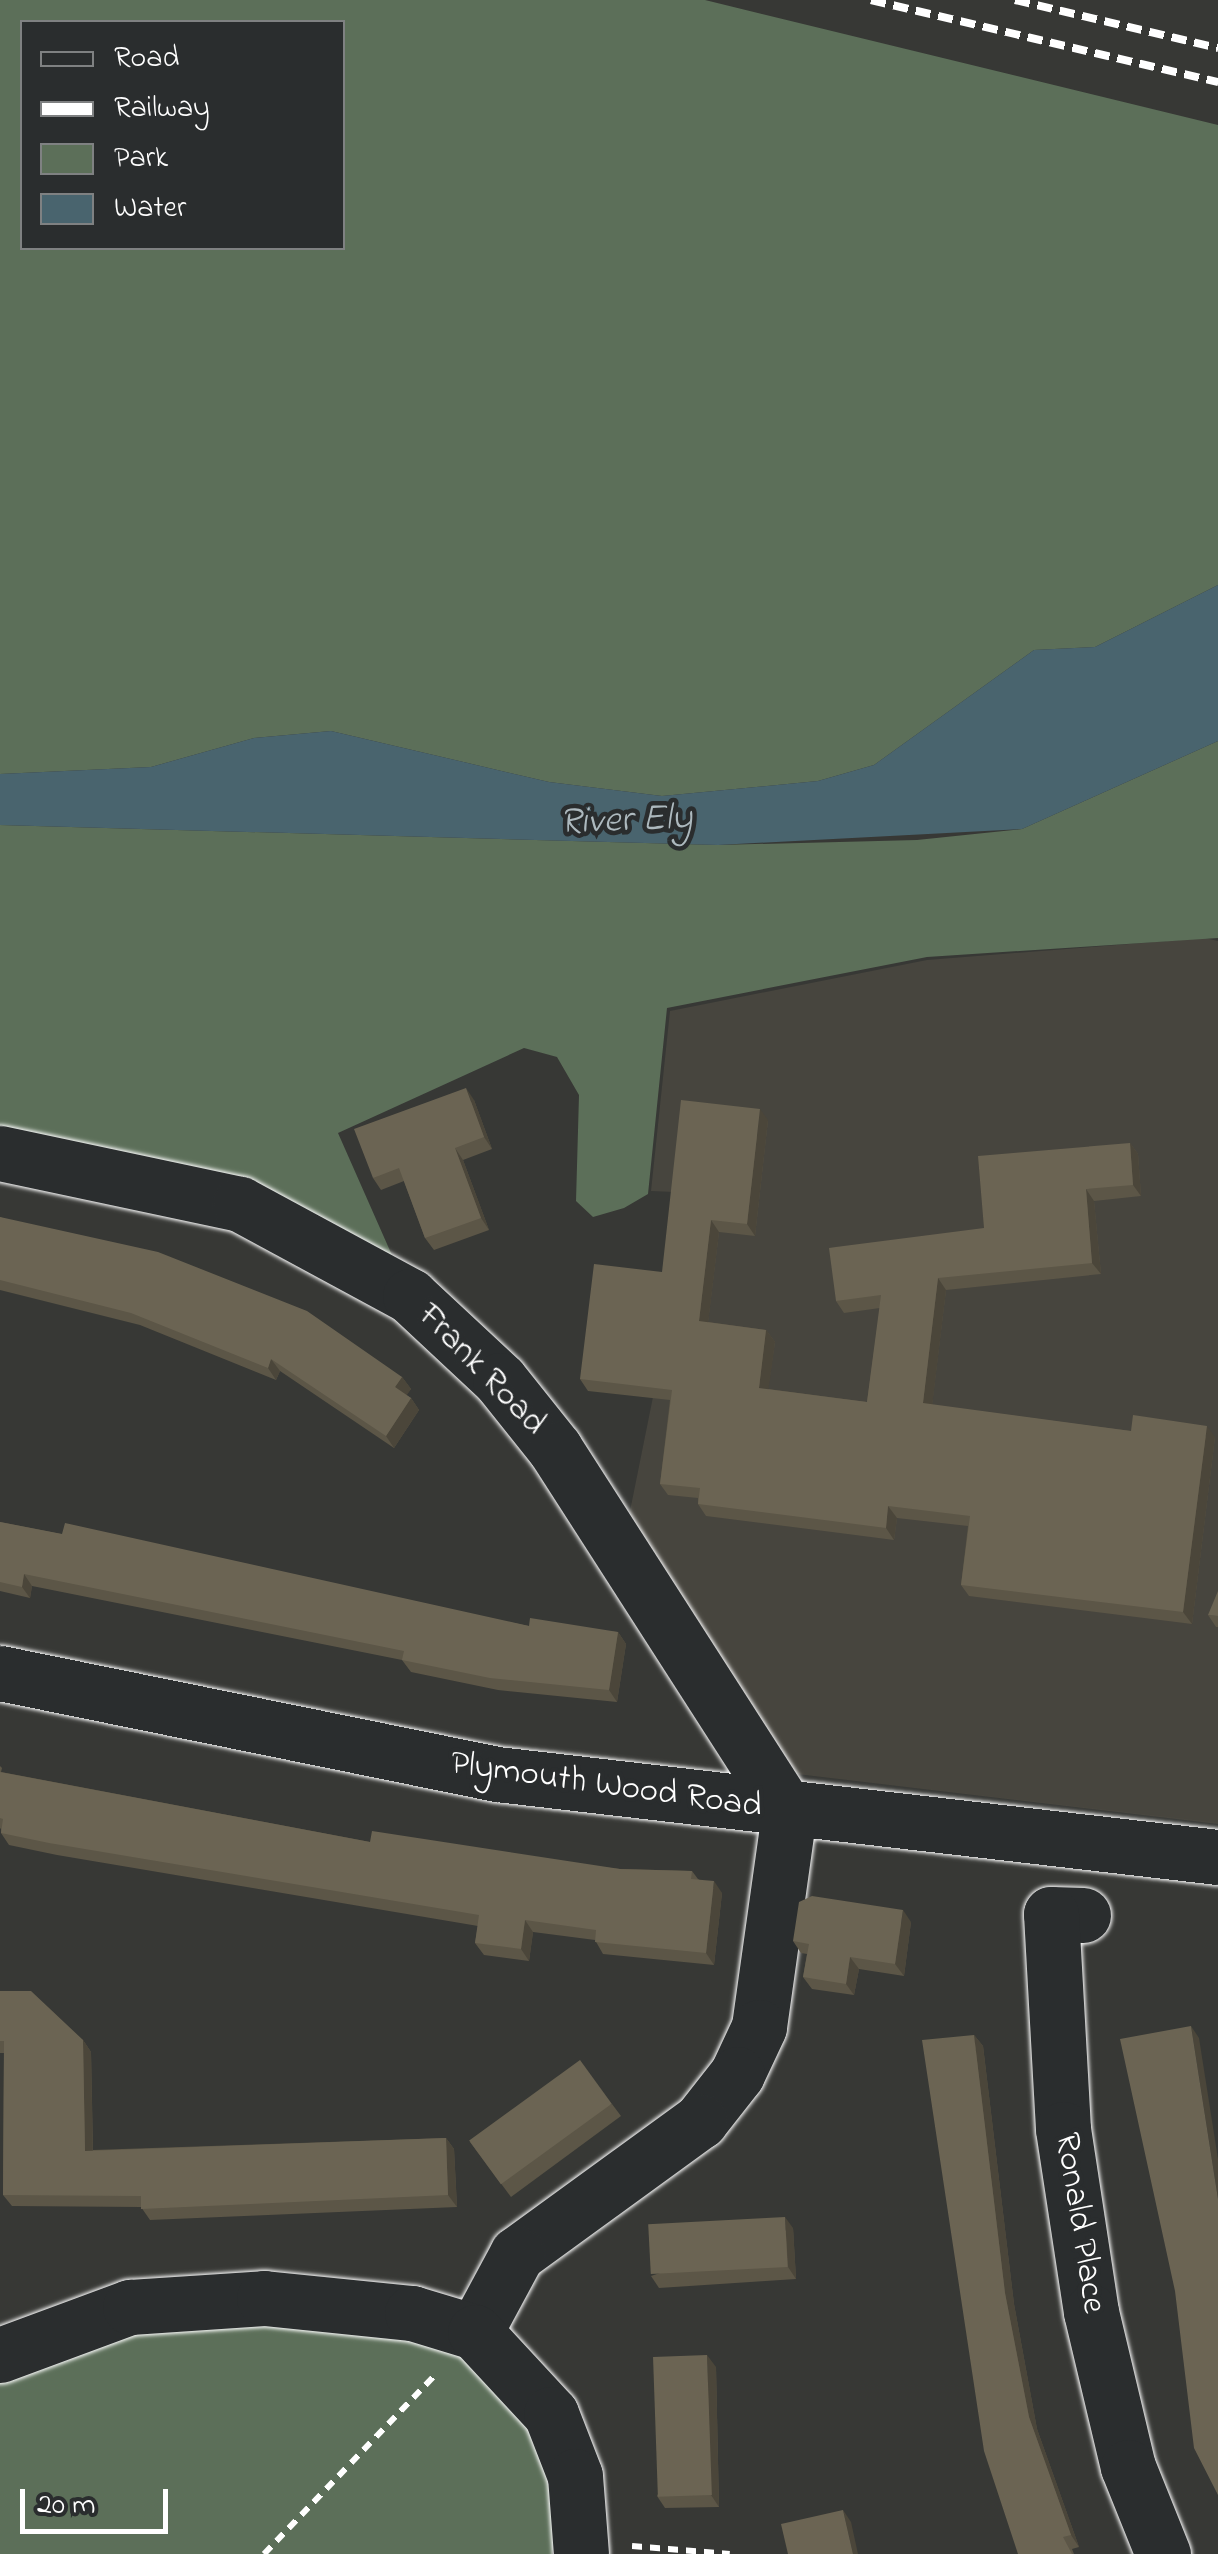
<!DOCTYPE html>
<style>
body{margin:0}
#map{position:relative;width:1218px;height:2554px;overflow:hidden;background:#373835;font-family:"Indie Flower",sans-serif}
div>[style]{position:absolute}
[style*='--x']{left:calc(var(--x)*1px);top:calc(var(--y)*1px);width:calc(var(--w)*1px);rotate:calc(var(--a)*1deg)}
.built>*{inset:0;background:#47453e}
.green>*{inset:0;background:#5c6f59}
.water>*{inset:0;background:#49646e}
.path>*{height:6px;margin-top:-3px;transform-origin:0;background:repeating-linear-gradient(90deg,#fff 0 10px,transparent 0 18px)}
.roads{filter:drop-shadow(0 0 2px #fff) drop-shadow(0 0 2px #fff)}
.minor>*{height:55px;margin:-27.5px;padding:0 27.5px;transform-origin:27.5px;border-radius:27.5px;background:#2a2d2e}
.rail>*{height:8px;margin-top:-4px;transform-origin:0;background:repeating-linear-gradient(90deg,#fff 0 15px,transparent 0 23px)}
.wall>*{inset:0;background:#5c5647}
.shaded-wall>*{inset:0;background:#4b463a}
.building>*{inset:0;background:#6b6453;transform-origin:0 0}
span{translate:-50% -50%;white-space:nowrap;text-align:center;line-height:1.15;-webkit-text-stroke:9px #2a2d2e;paint-order:stroke}
.street-label{font-size:35px;color:#fff}
.water-label{font-size:38px;color:#adb9be;font-style:italic}
.legend{position:absolute;left:20px;top:20px;width:325px;height:230px;box-sizing:border-box;background:#2a2d2e;border:2px solid #7f8182;margin:0;padding:12px 18px;list-style:none;font-size:30px;color:#fff}
.legend li{display:flex;align-items:center;gap:20px;height:50px}
.legend b{width:50px;border:2px solid #7f8182}
.scale{position:absolute;left:20px;top:2489px;width:148px;height:45px;box-sizing:border-box;border:5px solid #fff;border-top:0;padding-left:12px;font-size:30px;line-height:35px;white-space:nowrap;color:#fff;-webkit-text-stroke:8px #2a2d2e;paint-order:stroke}
</style>
<div id="map">
<div class="built">
<div style="clip-path:polygon(1205px 938px,1218px 941px,1218px 1824px,780px 1772px,628px 1521px,657px 1377px,674px 1192px,651px 1191px,670px 1011px,927px 960px)"></div>
</div>
<div class="green">
<div style="clip-path:polygon(evenodd,0 0,705px 0,1218px 125px,1218px 585px,1095px 647px,1034px 650px,874px 765px,818px 781px,662px 796px,549px 782px,331px 731px,254px 738px,151px 767px,0 774px,0 0,22px 22px,342px 22px,342px 248px,22px 248px,22px 22px)"></div>
<div style="clip-path:polygon(1218px 741px,1218px 938px,927px 957px,667px 1008px,648px 1194px,624px 1208px,593px 1217px,576px 1201px,579px 1095px,557px 1057px,524px 1048px,338px 1133px,410px 1296px,320px 1242px,0 1153px,0 825px,718px 845px,917px 840px,1022px 829px)"></div>
<div style="clip-path:polygon(119px 2319px,400px 2328px,477px 2360px,535px 2425px,557px 2525px,552px 2554px,0 2554px,0 2381px)"></div>
</div>
<div class="water">
<div style="clip-path:polygon(1218px 585px,1218px 741px,1022px 829px,718px 845px,0 825px,0 774px,151px 767px,254px 738px,331px 731px,549px 782px,662px 796px,818px 781px,874px 765px,1034px 650px,1095px 647px)"></div>
</div>
<div class="path">
<div style="--x:632;--y:2546;--w:98;--a:4.7"></div>
<div style="--x:264;--y:2554;--w:249;--a:-46.3"></div>
</div>
<div class="roads">
<div class="minor">
<div style="--x:0;--y:1153;--w:245;--a:12"></div>
<div style="--x:240;--y:1204;--w:193;--a:28.4"></div>
<div style="--x:410;--y:1296;--w:123;--a:43"></div>
<div style="--x:500;--y:1380;--w:88;--a:51.4"></div>
<div style="--x:555;--y:1449;--w:433;--a:57.3"></div>
<div style="--x:789;--y:1813;--w:216;--a:98"></div>
<div style="--x:759;--y:2027;--w:52;--a:115.1"></div>
<div style="--x:737;--y:2074;--w:60;--a:128.2"></div>
<div style="--x:700;--y:2121;--w:226;--a:144"></div>
<div style="--x:517;--y:2254;--w:89;--a:118.3"></div>
<div style="--x:0;--y:1673;--w:507;--a:11.49"></div>
<div style="--x:497;--y:1774;--w:726;--a:6.57"></div>
<div style="--x:1083;--y:1915;--w:32;--a:-178"></div>
<div style="--x:1051;--y:1914;--w:215;--a:86.8"></div>
<div style="--x:1063;--y:2129;--w:185;--a:81.3"></div>
<div style="--x:1091;--y:2312;--w:159;--a:76.6"></div>
<div style="--x:1128;--y:2467;--w:94;--a:68.1"></div>
<div style="--x:0;--y:2355;--w:139;--a:-20.3"></div>
<div style="--x:130;--y:2307;--w:134;--a:-3.8"></div>
<div style="--x:264;--y:2298;--w:149;--a:5.8"></div>
<div style="--x:412;--y:2313;--w:66;--a:16.8"></div>
<div style="--x:475;--y:2332;--w:112;--a:47.2"></div>
<div style="--x:551;--y:2414;--w:66;--a:68.8"></div>
<div style="--x:575;--y:2476;--w:78;--a:85.6"></div>
</div>
</div>
<div class="rail">
<div style="--x:871;--y:0;--w:357;--a:13.3"></div>
<div style="--x:1015;--y:0;--w:209;--a:13.3"></div>
</div>
<div class="wall">
<div style="clip-path:polygon(474px 1100px,492px 1149px,463px 1160px,489px 1230px,434px 1250px,425px 1238px,404px 1181px,381px 1190px,373px 1178px)"></div>
<div style="clip-path:polygon(768px 1120px,755px 1236px,719px 1232px,708px 1322px,766px 1330px,775px 1342px,768px 1389px,867px 1402px,880px 1308px,844px 1313px,836px 1301px,984px 1228px,1130px 1143px,1138px 1154px,1141px 1196px,1094px 1201px,1101px 1274px,946px 1290px,932px 1405px,1131px 1431px,1215px 1437px,1192px 1624px,969px 1596px,961px 1585px,968px 1526px,897px 1518px,894px 1540px,706px 1516px,698px 1504px,698px 1498px,668px 1495px,660px 1484px,670px 1400px,588px 1391px,580px 1379px,662px 1272px)"></div>
<div style="clip-path:polygon(0 1217px,402px 1377px,411px 1389px,406px 1395px,411px 1398px,419px 1410px,394px 1448px,280px 1371px,276px 1380px,140px 1325px,0 1290px)"></div>
<div style="clip-path:polygon(0 1522px,529px 1626px,618px 1632px,626px 1644px,617px 1702px,498px 1690px,411px 1672px,402px 1660px,32px 1586px,30px 1598px,0 1591px)"></div>
<div style="clip-path:polygon(1208px 1615px,1218px 1616px,1218px 1627px,1216px 1627px)"></div>
<div style="clip-path:polygon(0 1766px,2px 1768px,1px 1772px,370px 1842px,620px 1869px,692px 1871px,698px 1879px,722px 1893px,714px 1965px,603px 1954px,595px 1940px,533px 1932px,529px 1961px,484px 1955px,475px 1943px,478px 1926px,57px 1855px,9px 1845px,1px 1833px,1px 1829px,0 1828px)"></div>
<div style="clip-path:polygon(911px 1922px,904px 1976px,859px 1969px,854px 1995px,812px 1989px,803px 1977px,807px 1954px,801px 1953px,793px 1941px)"></div>
<div style="clip-path:polygon(0 1991px,83px 2040px,91px 2052px,93px 2150px,446px 2138px,454px 2149px,457px 2207px,150px 2220px,141px 2207px,12px 2206px,3px 2195px,4px 2053px,0 2053px)"></div>
<div style="clip-path:polygon(974px 2035px,983px 2046px,1014px 2304px,1037px 2429px,1079px 2547px,1072px 2549px,1074px 2554px,1018px 2554px)"></div>
<div style="clip-path:polygon(612px 2104px,621px 2116px,511px 2197px,470px 2142px)"></div>
<div style="clip-path:polygon(793px 2228px,796px 2279px,659px 2288px,651px 2276px)"></div>
<div style="clip-path:polygon(716px 2367px,719px 2507px,665px 2508px,657px 2496px)"></div>
</div>
<div class="shaded-wall">
<div style="clip-path:polygon(466px 1088px,474px 1100px,492px 1149px,484px 1137px)"></div>
<div style="clip-path:polygon(760px 1109px,768px 1120px,755px 1236px,747px 1224px)"></div>
<div style="clip-path:polygon(1130px 1143px,1138px 1154px,1141px 1196px,1133px 1185px)"></div>
<div style="clip-path:polygon(455px 1148px,463px 1160px,489px 1230px,481px 1218px)"></div>
<div style="clip-path:polygon(1086px 1189px,1094px 1201px,1101px 1274px,1092px 1263px)"></div>
<div style="clip-path:polygon(711px 1220px,719px 1232px,707px 1332px,699px 1321px)"></div>
<div style="clip-path:polygon(938px 1278px,946px 1290px,931px 1415px,923px 1403px)"></div>
<div style="clip-path:polygon(766px 1330px,775px 1342px,767px 1400px,759px 1388px)"></div>
<div style="clip-path:polygon(271px 1359px,280px 1371px,276px 1380px,268px 1368px)"></div>
<div style="clip-path:polygon(402px 1377px,411px 1389px,404px 1399px,395px 1387px)"></div>
<div style="clip-path:polygon(411px 1398px,419px 1410px,394px 1448px,386px 1436px)"></div>
<div style="clip-path:polygon(1207px 1426px,1215px 1437px,1192px 1624px,1183px 1612px)"></div>
<div style="clip-path:polygon(888px 1506px,897px 1518px,894px 1540px,886px 1528px)"></div>
<div style="clip-path:polygon(24px 1574px,32px 1586px,30px 1598px,22px 1587px)"></div>
<div style="clip-path:polygon(618px 1632px,626px 1644px,617px 1702px,609px 1690px)"></div>
<div style="clip-path:polygon(714px 1881px,722px 1893px,714px 1965px,706px 1953px)"></div>
<div style="clip-path:polygon(903px 1910px,911px 1922px,904px 1976px,895px 1964px)"></div>
<div style="clip-path:polygon(525px 1920px,533px 1932px,529px 1961px,521px 1949px)"></div>
<div style="clip-path:polygon(850px 1957px,859px 1969px,854px 1995px,846px 1984px)"></div>
<div style="clip-path:polygon(1191px 2026px,1199px 2038px,1218px 2159px,1218px 2199px)"></div>
<div style="clip-path:polygon(974px 2035px,983px 2046px,1014px 2304px,1037px 2429px,1079px 2547px,1071px 2535px,1029px 2417px,1005px 2293px)"></div>
<div style="clip-path:polygon(83px 2040px,91px 2052px,93px 2162px,85px 2151px)"></div>
<div style="clip-path:polygon(446px 2138px,454px 2149px,457px 2207px,448px 2195px)"></div>
<div style="clip-path:polygon(785px 2217px,793px 2228px,796px 2279px,788px 2267px)"></div>
<div style="clip-path:polygon(707px 2355px,716px 2367px,719px 2507px,711px 2495px)"></div>
<div style="clip-path:polygon(843px 2510px,851px 2522px,858px 2554px,853px 2554px)"></div>
</div>
<div class="building">
<div style="clip-path:polygon(466px 1088px,484px 1137px,455px 1148px,481px 1218px,425px 1238px,399px 1168px,373px 1178px,354px 1129px)"></div>
<div style="clip-path:polygon(681px 1100px,760px 1109px,747px 1224px,711px 1220px,699px 1321px,766px 1330px,759px 1388px,867px 1402px,881px 1295px,836px 1301px,829px 1248px,984px 1228px,978px 1156px,1130px 1143px,1133px 1185px,1086px 1189px,1092px 1263px,938px 1278px,923px 1403px,1131px 1431px,1133px 1415px,1207px 1426px,1183px 1612px,961px 1585px,970px 1516px,888px 1506px,886px 1528px,698px 1504px,700px 1488px,660px 1484px,672px 1390px,580px 1379px,594px 1264px,662px 1272px)"></div>
<div style="clip-path:polygon(0 1217px,158px 1252px,307px 1311px,402px 1377px,395px 1387px,411px 1398px,386px 1436px,271px 1359px,268px 1368px,131px 1313px,0 1280px)"></div>
<div style="clip-path:polygon(0 1522px,62px 1534px,65px 1523px,529px 1626px,530px 1618px,618px 1632px,609px 1690px,490px 1678px,402px 1660px,404px 1651px,24px 1574px,22px 1587px,0 1582px)"></div>
<div style="clip-path:polygon(1218px 1591px,1218px 1616px,1208px 1615px)"></div>
<div style="clip-path:polygon(0 1772px,370px 1842px,372px 1831px,620px 1869px,692px 1871px,691px 1879px,714px 1881px,706px 1953px,595px 1942px,596px 1930px,525px 1920px,521px 1949px,475px 1943px,479px 1915px,49px 1843px,1px 1833px,3px 1819px,0 1818px)"></div>
<div style="clip-path:polygon(812px 1896px,903px 1910px,895px 1964px,850px 1957px,846px 1984px,803px 1977px,809px 1944px,793px 1941px,799px 1902px)"></div>
<div style="clip-path:polygon(0 1991px,31px 1991px,83px 2040px,85px 2151px,446px 2138px,448px 2195px,141px 2209px,141px 2196px,3px 2195px,4px 2041px,0 2041px)"></div>
<div style="clip-path:polygon(1191px 2026px,1218px 2199px,1218px 2495px,1194px 2448px,1175px 2291px,1120px 2039px)"></div>
<div style="clip-path:polygon(974px 2035px,1005px 2293px,1029px 2417px,1071px 2535px,1063px 2537px,1072px 2554px,1018px 2554px,984px 2451px,922px 2040px)"></div>
<div style="left:580px;top:2060px;width:54px;height:137px;rotate:54deg"></div>
<div style="left:785px;top:2217px;width:50px;height:137px;rotate:87deg"></div>
<div style="left:707px;top:2355px;width:140px;height:54px;rotate:88deg"></div>
<div style="clip-path:polygon(843px 2510px,853px 2554px,788px 2554px,781px 2524px)"></div>
</div>
<div class="street-label">
<span style="left:481px;top:1370px;rotate:46deg">Frank Road</span>
<span style="left:606px;top:1786px;rotate:8deg">Plymouth Wood Road</span>
<span style="left:1079px;top:2223px;rotate:81deg">Ronald Place</span>
</div>
<div class="water-label">
<span style="left:626px;top:822px;rotate:-2deg">River Ely</span>
</div>
<ul class="legend">
<li><b style="height:12px;background:#2a2d2e"></b>Road</li>
<li><b style="height:12px;background:#fff"></b>Railway</li>
<li><b style="height:28px;background:#5c6f59"></b>Park</li>
<li><b style="height:28px;background:#49646e"></b>Water</li>
</ul>
<div class="scale">20 m</div>
</div>
